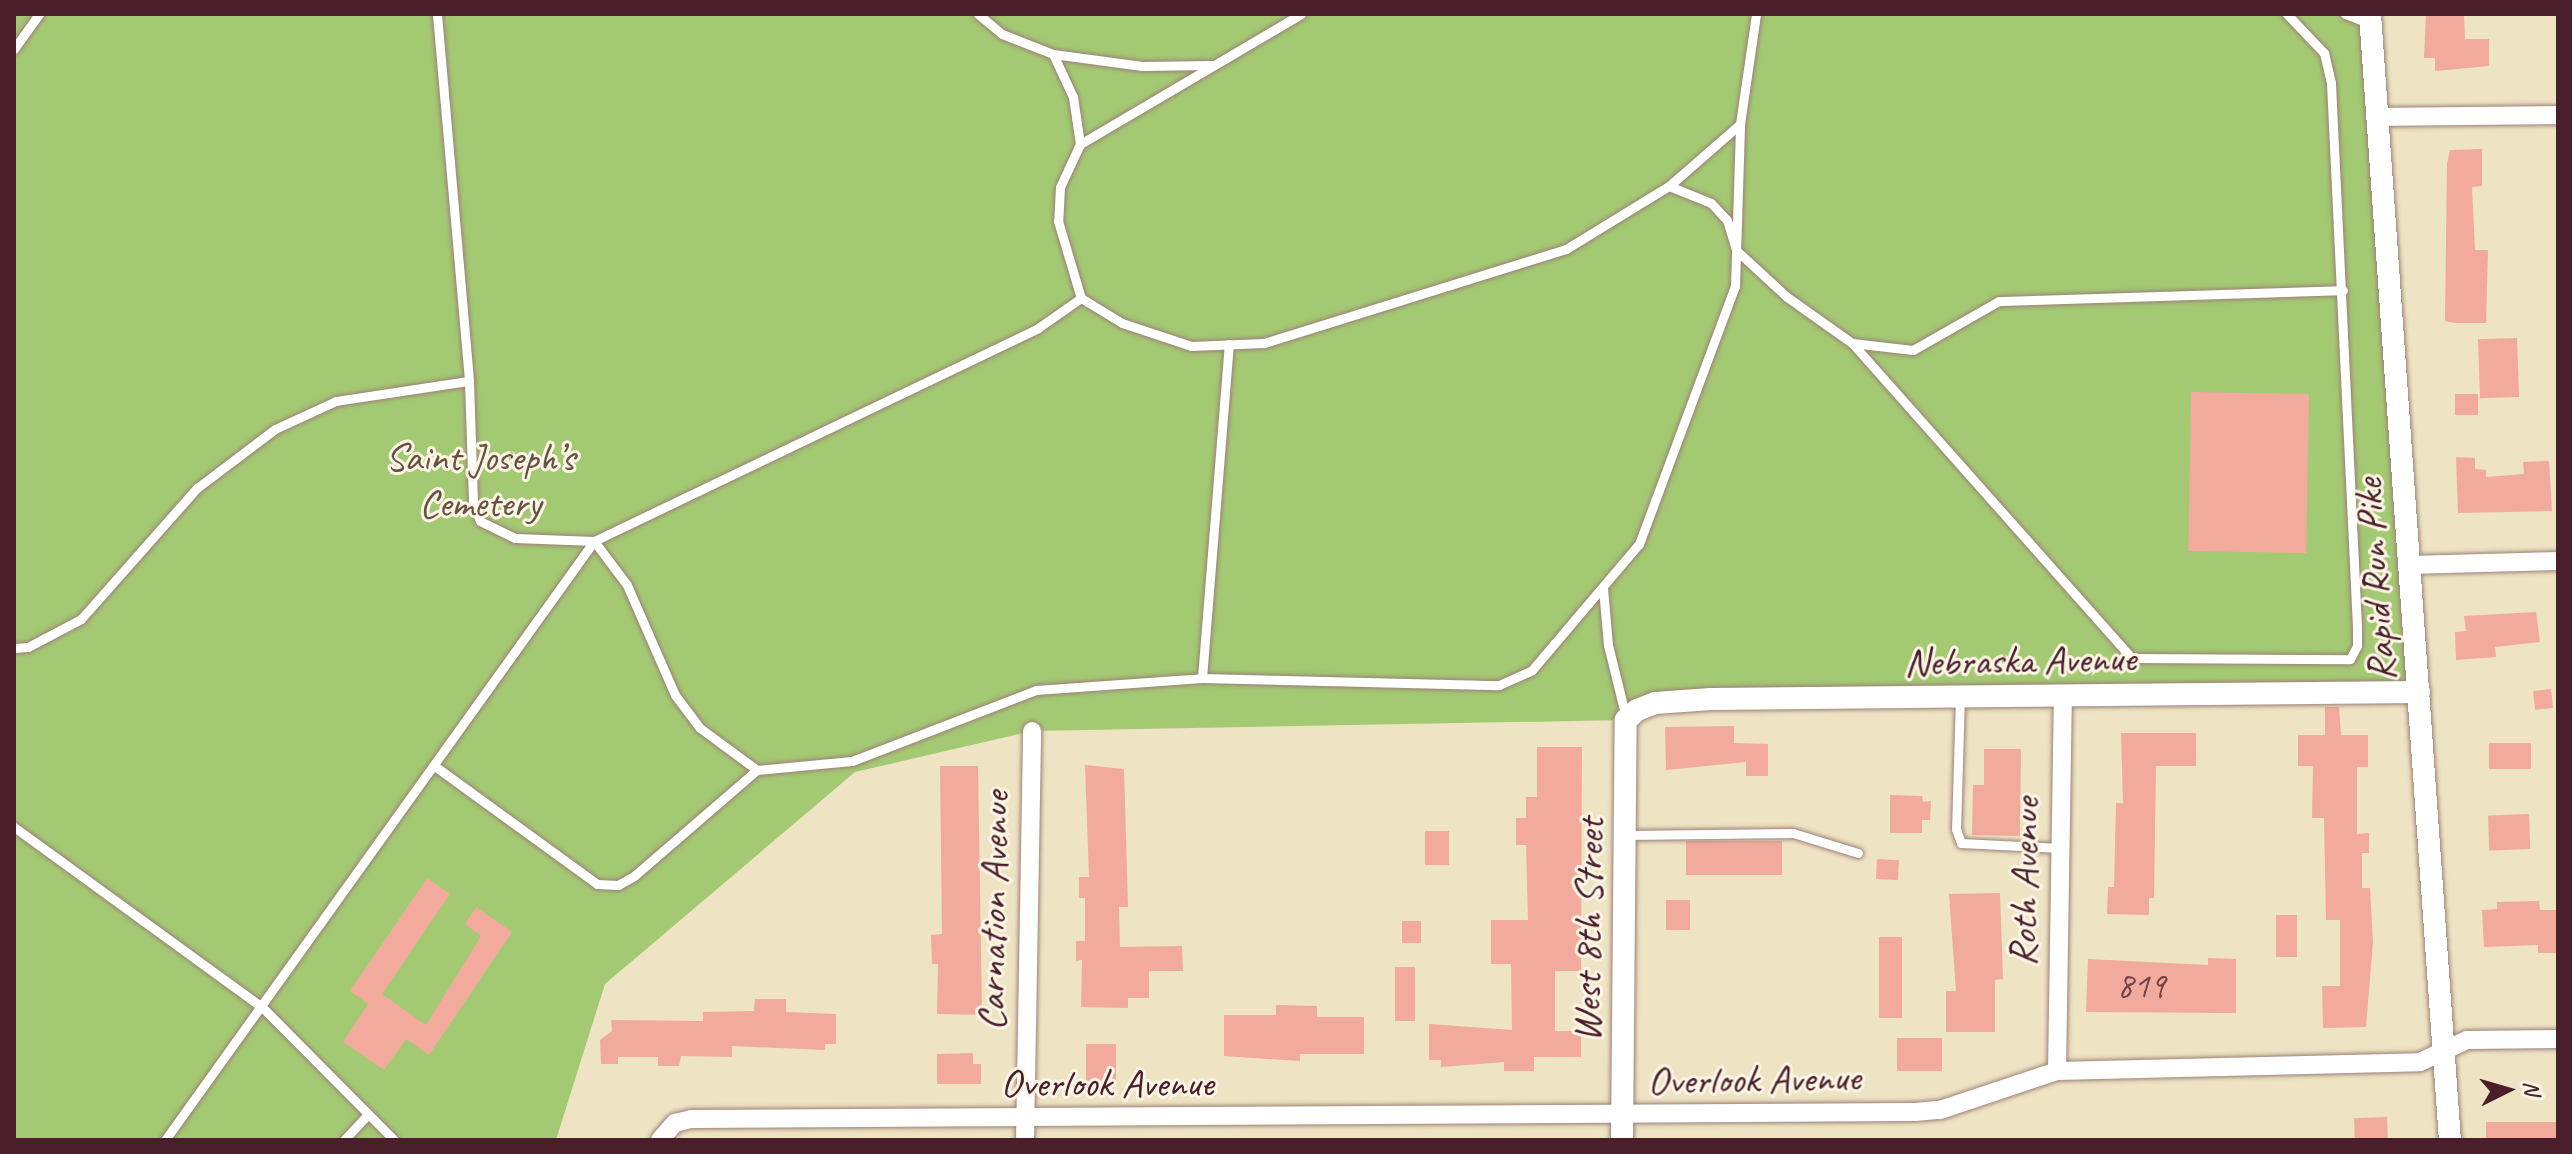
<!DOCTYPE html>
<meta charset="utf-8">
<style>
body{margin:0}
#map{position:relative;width:2572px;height:1154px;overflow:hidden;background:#eee3c3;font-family:Caveat,sans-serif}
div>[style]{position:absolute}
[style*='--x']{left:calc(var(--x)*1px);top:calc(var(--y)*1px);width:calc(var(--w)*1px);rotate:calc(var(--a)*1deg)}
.green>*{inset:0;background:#a4c973}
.building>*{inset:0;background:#f1aa9b;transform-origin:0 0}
.roads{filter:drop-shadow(0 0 2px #9c8177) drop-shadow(0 0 2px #9c8177)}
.service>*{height:9px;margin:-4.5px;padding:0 4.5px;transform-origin:4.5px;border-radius:4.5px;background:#fff}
.minor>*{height:18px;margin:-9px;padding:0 9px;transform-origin:9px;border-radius:9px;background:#fff}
.tertiary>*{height:22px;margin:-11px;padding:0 11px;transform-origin:11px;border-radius:11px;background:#fff}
span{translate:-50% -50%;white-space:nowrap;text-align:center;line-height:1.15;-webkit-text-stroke:6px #fcf5e5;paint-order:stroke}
.number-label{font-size:36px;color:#744247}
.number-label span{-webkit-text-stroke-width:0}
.park-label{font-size:40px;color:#655241}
.street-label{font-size:40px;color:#4a1f2b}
.frame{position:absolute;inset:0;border:16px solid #4a1f2b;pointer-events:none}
.north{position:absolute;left:2468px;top:1050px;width:80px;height:80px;-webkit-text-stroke:6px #fcf5e5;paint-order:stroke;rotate:85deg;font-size:22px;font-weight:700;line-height:32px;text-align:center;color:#4a1f2b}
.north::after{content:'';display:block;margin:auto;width:28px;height:36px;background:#4a1f2b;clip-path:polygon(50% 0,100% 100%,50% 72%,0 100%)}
</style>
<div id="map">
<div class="green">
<div style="clip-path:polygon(14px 14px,2370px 14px,2419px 692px,1711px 699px,1626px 720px,1032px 731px,855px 772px,605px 984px,556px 1140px,14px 1140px)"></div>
</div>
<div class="building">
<div style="clip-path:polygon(2426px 14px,2464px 14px,2465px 39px,2489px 39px,2489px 66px,2435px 71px,2435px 58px,2424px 58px)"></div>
<div style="clip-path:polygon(2482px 149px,2482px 186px,2472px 187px,2475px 250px,2488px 250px,2486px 323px,2454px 323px,2445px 321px,2447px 164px,2450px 150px)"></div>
<div style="left:2517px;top:338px;width:59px;height:39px;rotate:88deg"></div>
<div style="left:2191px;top:392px;width:118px;height:159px;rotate:1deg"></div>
<div style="left:2455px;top:394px;width:23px;height:21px"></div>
<div style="clip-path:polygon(2456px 457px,2475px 458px,2475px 469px,2486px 470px,2486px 477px,2524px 474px,2523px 462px,2549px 461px,2552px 511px,2458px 513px)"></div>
<div style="clip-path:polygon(2536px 612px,2540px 642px,2495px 647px,2496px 657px,2456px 660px,2455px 632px,2466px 631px,2464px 616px)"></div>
<div style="left:2551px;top:689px;width:19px;height:18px;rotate:84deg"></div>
<div style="clip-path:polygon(2325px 707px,2339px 707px,2341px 735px,2368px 735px,2368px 767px,2357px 767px,2357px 834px,2369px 833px,2369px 853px,2362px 853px,2362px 888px,2370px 888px,2373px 942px,2366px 1027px,2323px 1028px,2322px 986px,2340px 986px,2340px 920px,2326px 920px,2324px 818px,2312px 818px,2313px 766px,2298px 766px,2298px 735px,2325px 735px)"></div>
<div style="clip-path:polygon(1734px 726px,1734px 743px,1768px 744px,1768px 776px,1746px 776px,1746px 762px,1666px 770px,1665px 727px)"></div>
<div style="clip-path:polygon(2121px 733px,2196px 733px,2196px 766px,2156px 766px,2154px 898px,2149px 898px,2149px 915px,2107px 914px,2108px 887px,2114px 887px,2116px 803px,2123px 803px)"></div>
<div style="left:2489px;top:743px;width:42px;height:26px"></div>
<div style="clip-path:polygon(1537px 747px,1582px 747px,1581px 971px,1555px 971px,1555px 1031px,1581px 1031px,1581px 1057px,1534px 1057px,1534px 1071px,1504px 1071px,1504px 1062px,1441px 1067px,1441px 1060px,1429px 1060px,1429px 1024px,1512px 1030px,1511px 964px,1491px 964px,1491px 920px,1528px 920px,1526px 845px,1516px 845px,1516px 818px,1526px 818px,1526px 797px,1537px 797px)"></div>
<div style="clip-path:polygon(1984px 749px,2021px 749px,2020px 836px,1972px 835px,1973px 785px,1984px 785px)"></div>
<div style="clip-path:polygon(1085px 765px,1124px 769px,1128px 907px,1119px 907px,1120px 947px,1182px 946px,1183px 971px,1149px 971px,1149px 998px,1128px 998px,1128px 1008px,1081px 1007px,1082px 960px,1076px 961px,1076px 941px,1085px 941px,1085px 898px,1079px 898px,1079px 877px,1089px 877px)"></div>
<div style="clip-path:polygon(940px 766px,978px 766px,982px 1015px,937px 1014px,938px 964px,932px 964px,931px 935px,942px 934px)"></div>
<div style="clip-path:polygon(1890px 795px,1922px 796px,1923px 802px,1931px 801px,1930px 820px,1922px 820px,1922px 833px,1890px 833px)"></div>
<div style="left:2529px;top:814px;width:35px;height:41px;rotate:88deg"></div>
<div style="left:1449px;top:831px;width:34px;height:24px;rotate:90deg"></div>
<div style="left:1782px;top:841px;width:34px;height:96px;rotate:90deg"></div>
<div style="left:1877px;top:859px;width:22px;height:20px;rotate:3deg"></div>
<div style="clip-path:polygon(427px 878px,450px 894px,382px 994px,426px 1025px,481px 936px,465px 924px,476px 907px,512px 932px,429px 1055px,406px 1039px,384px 1070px,343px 1042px,368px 1004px,350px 991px)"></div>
<div style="clip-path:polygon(2000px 893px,2003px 979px,1995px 980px,1995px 1032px,1946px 1032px,1946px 991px,1956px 991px,1949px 894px)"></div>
<div style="left:1666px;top:900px;width:24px;height:30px"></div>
<div style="clip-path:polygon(2539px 901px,2540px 910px,2558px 910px,2558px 953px,2538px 953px,2538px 945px,2484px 947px,2482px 910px,2497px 909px,2497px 902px)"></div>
<div style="left:2276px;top:915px;width:21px;height:42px"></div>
<div style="left:1402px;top:921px;width:19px;height:22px"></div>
<div style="left:1879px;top:937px;width:23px;height:81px"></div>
<div style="clip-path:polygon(2208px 958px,2236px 959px,2236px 1013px,2086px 1012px,2088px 959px,2208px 965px)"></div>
<div style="left:1395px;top:967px;width:20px;height:54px"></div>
<div style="clip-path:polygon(755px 999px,786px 999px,786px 1012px,836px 1014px,836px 1044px,825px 1044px,825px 1050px,732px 1046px,732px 1057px,681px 1056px,679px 1066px,658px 1066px,658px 1057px,618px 1057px,618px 1064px,601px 1064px,600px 1040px,612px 1031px,611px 1020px,703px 1021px,703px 1012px,754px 1011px)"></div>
<div style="clip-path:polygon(1276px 1005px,1317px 1006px,1317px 1017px,1364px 1017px,1364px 1054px,1300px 1054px,1300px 1061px,1224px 1056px,1224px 1015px,1276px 1015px)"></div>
<div style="left:1897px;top:1038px;width:45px;height:33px"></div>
<div style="left:1086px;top:1044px;width:30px;height:39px"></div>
<div style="clip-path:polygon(973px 1053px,973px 1064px,981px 1064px,981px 1084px,937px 1084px,937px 1054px)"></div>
<div style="left:2387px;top:1117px;width:23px;height:33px;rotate:88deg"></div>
<div style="left:2558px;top:1122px;width:18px;height:72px;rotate:90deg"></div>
</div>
<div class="roads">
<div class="service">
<div style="--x:437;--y:14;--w:368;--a:85"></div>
<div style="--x:469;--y:381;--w:122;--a:88.1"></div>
<div style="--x:473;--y:503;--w:19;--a:69"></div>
<div style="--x:480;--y:521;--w:39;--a:26"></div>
<div style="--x:515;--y:538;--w:79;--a:2.2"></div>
<div style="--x:594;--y:541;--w:55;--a:53.1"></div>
<div style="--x:627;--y:585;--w:120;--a:66.4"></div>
<div style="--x:675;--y:695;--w:41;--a:52.9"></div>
<div style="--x:700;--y:728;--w:71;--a:36.4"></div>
<div style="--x:757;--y:770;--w:95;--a:-5.4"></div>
<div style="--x:852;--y:761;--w:197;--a:-21.1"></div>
<div style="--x:1036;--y:690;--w:166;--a:-4.1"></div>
<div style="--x:1202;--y:678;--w:297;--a:1.4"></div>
<div style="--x:1499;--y:685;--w:36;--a:-24"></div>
<div style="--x:1532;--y:670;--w:165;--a:-49.7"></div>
<div style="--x:1639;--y:544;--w:275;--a:-69.6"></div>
<div style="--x:1735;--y:286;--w:162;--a:-88.2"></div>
<div style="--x:1740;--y:124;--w:111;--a:-81.7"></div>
<div style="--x:978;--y:14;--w:31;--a:40"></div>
<div style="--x:1002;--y:34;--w:55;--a:21.4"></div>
<div style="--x:1053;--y:54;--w:90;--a:7.7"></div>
<div style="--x:1142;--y:66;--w:70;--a:-0.8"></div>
<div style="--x:1301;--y:14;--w:256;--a:149.5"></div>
<div style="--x:1080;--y:144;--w:47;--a:114.9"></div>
<div style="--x:1060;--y:187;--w:34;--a:93"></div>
<div style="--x:1058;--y:221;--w:80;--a:73.4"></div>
<div style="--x:1081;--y:298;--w:48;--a:31.4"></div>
<div style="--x:1122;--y:323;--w:73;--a:18.4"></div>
<div style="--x:1191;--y:346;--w:73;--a:-2.4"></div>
<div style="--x:1264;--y:343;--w:316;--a:-17.3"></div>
<div style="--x:1566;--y:249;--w:121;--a:-31.5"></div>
<div style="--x:1669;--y:186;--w:94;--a:-41.1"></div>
<div style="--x:2345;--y:14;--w:25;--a:21"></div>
<div style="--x:14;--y:49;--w:43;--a:-54.5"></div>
<div style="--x:1053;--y:54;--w:47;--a:65.1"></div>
<div style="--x:1073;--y:97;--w:48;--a:81.5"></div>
<div style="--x:1669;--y:186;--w:45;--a:22"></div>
<div style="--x:1711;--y:203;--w:23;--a:47"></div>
<div style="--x:1727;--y:220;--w:31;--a:73"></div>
<div style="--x:1736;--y:250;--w:69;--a:42.7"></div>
<div style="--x:1787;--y:297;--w:80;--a:35.3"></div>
<div style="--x:1852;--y:343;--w:61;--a:6.5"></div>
<div style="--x:1913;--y:350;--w:99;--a:-29.7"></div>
<div style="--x:1999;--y:301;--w:344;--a:-1.8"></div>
<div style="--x:1852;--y:343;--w:421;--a:48.4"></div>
<div style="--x:2132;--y:658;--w:218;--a:0.3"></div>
<div style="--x:2350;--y:659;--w:15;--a:-62"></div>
<div style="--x:2357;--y:646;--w:19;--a:-90"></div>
<div style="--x:2357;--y:627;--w:545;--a:-92.74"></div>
<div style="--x:2331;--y:83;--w:31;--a:-103"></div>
<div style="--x:2324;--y:53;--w:54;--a:-133.5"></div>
<div style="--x:1603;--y:588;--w:57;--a:85"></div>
<div style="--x:1608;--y:645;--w:75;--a:76.1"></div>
<div style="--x:14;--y:648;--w:14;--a:-4"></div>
<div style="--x:28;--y:647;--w:60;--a:-27.8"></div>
<div style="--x:81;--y:619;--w:175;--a:-48.5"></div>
<div style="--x:197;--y:488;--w:98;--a:-37.1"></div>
<div style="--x:275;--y:429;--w:67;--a:-24.7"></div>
<div style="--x:336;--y:401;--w:134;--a:-8.6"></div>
<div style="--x:1202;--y:678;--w:335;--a:-85.4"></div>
<div style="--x:1960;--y:696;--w:133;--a:91.7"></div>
<div style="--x:1956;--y:829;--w:15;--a:70"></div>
<div style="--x:1961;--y:843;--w:100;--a:2.9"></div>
<div style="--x:436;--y:767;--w:199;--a:36"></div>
<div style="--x:597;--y:884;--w:21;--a:3"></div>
<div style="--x:618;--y:885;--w:18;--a:-29"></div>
<div style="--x:634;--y:876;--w:162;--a:-40.8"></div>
<div style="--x:14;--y:827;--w:306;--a:36"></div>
<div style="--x:262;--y:1007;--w:187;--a:45.2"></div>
<div style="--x:1625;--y:835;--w:168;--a:-0.7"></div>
<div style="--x:1793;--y:833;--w:68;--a:17.1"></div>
<div style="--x:165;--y:1140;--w:737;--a:-54.39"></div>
<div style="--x:594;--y:541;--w:492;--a:-25.6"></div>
<div style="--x:1038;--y:328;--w:52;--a:-34.9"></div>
<div style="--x:344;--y:1140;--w:35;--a:-47"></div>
</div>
<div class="minor">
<div style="--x:2378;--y:117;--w:180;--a:-0.6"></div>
<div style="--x:2409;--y:565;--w:149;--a:-1.5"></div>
<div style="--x:2057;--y:1071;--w:376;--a:-89.1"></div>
<div style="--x:660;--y:1140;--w:23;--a:-49"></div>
<div style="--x:675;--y:1123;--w:16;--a:-14"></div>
<div style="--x:691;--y:1119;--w:1224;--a:-0.33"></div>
<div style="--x:1915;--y:1112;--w:25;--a:-5"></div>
<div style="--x:1940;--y:1110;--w:123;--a:-18.4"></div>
<div style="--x:2057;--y:1071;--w:363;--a:-1.4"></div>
<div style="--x:2420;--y:1062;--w:52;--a:-25.1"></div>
<div style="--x:2467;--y:1040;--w:91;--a:-0.6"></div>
<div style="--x:1025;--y:1140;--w:409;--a:-89"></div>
</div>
<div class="tertiary">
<div style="--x:2370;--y:14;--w:1129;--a:85.94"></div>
<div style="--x:1622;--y:1140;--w:420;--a:-89.5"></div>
<div style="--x:1626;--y:720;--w:15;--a:-42"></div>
<div style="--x:1637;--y:710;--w:19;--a:-21"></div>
<div style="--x:1655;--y:703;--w:56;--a:-4.1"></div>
<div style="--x:1711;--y:699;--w:708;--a:-0.57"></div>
</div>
</div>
<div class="number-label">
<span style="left:2141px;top:986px">819</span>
</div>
<div class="park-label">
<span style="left:480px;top:480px">Saint Joseph’s<br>Cemetery</span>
</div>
<div class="street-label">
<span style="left:2375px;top:580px;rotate:-94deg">Rapid Run Pike</span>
<span style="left:2020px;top:660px;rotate:-1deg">Nebraska Avenue</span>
<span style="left:2024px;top:882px;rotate:-89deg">Roth Avenue</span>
<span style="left:993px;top:911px;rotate:-89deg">Carnation Avenue</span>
<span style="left:1588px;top:930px;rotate:-89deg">West 8th Street</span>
<span style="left:1754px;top:1079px;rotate:-1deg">Overlook Avenue</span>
<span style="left:1107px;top:1083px">Overlook Avenue</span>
</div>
<div class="frame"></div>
<div class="north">N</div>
</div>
